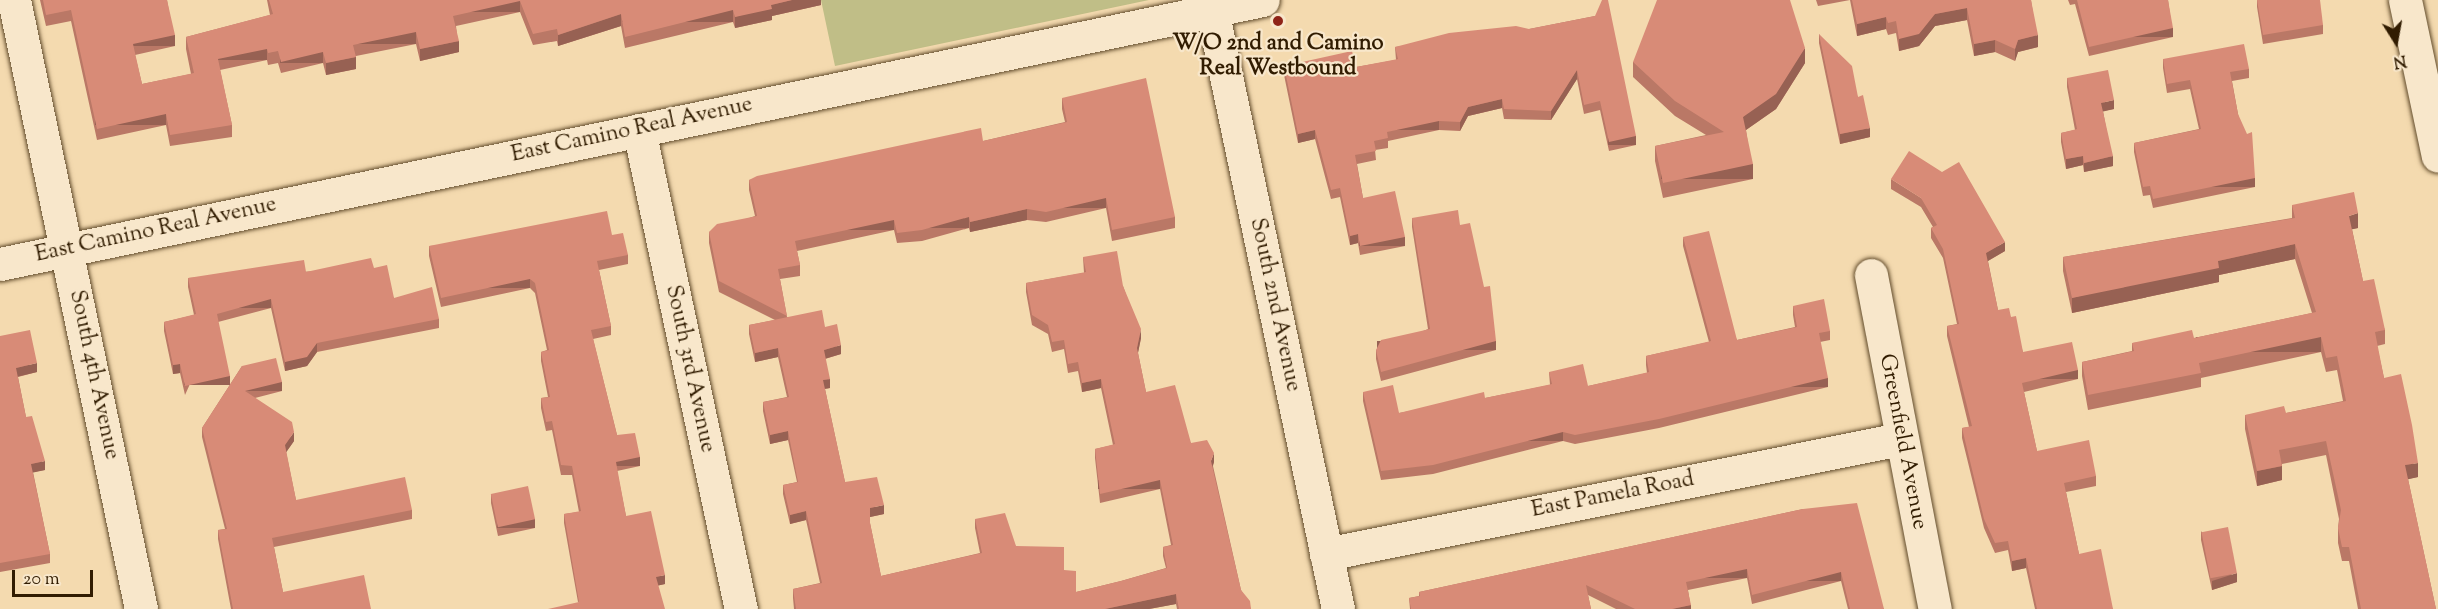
<!DOCTYPE html>
<style>
body{margin:0}
#map{position:relative;width:2438px;height:609px;overflow:hidden;background:#f4daaf;font-family:"Sorts Mill Goudy",serif}
div>[style]{position:absolute}
[style*='--x']{left:calc(var(--x)*1px);top:calc(var(--y)*1px);width:calc(var(--w)*1px);rotate:calc(var(--a)*1deg)}
.green>*{inset:0;background:#c0be87}
.roads{filter:drop-shadow(0 0 2px #624c2c) drop-shadow(0 0 2px #624c2c)}
.street>*{height:33px;margin:-16.5px;padding:0 16.5px;transform-origin:16.5px;border-radius:16.5px;background:#f8e7cb}
.secondary>*{height:33px;margin:-16.5px;padding:0 16.5px;transform-origin:16.5px;border-radius:16.5px;background:#f8e7cb}
.wall>*{inset:0;background:#ba7866}
.shaded-wall>*{inset:0;background:#976153;transform-origin:0 0}
.building>*{inset:0;background:#d88b77;transform-origin:0 0}
.dots>*{width:16px;height:16px;translate:-50% -50%;box-sizing:border-box;border:3px solid #f8e7cb;border-radius:50%}
span{translate:-50% -50%;white-space:nowrap;text-align:center;line-height:1.15;-webkit-text-stroke:4.5px #f8e7cb;paint-order:stroke}
.poi-label{font-size:22px;color:#311c01;font-weight:700}
.street-label{font-size:22px;color:#311c01}
.north{position:absolute;left:2366px;top:12px;width:60px;height:60px;-webkit-text-stroke:4px #f8e7cb;paint-order:stroke;rotate:169deg;font-size:16px;font-weight:700;line-height:24px;text-align:center;color:#311c01}
.north::after{content:'';display:block;margin:auto;width:21px;height:27px;background:#311c01;clip-path:polygon(50% 0,100% 100%,50% 72%,0 100%)}
.scale{position:absolute;left:12px;top:570px;width:81px;height:27px;box-sizing:border-box;border:3px solid #311c01;border-top:0;padding-left:8px;font-size:18px;line-height:21px;white-space:nowrap;color:#311c01;-webkit-text-stroke:4px #f8e7cb;paint-order:stroke}
</style>
<div id="map">
<div class="green">
<div style="clip-path:polygon(821px 0,1149px 0,835px 66px)"></div>
</div>
<div class="roads">
<div class="street">
<div style="--x:14;--y:0;--w:622;--a:78.22"></div>
<div style="--x:2405;--y:0;--w:159;--a:78.1"></div>
<div style="--x:639;--y:130;--w:490;--a:78"></div>
<div style="--x:1871;--y:275;--w:340;--a:79.2"></div>
<div style="--x:1326;--y:554;--w:585;--a:-11.33"></div>
</div>
<div class="secondary">
<div style="--x:1210;--y:0;--w:622;--a:78.13"></div>
<div style="--x:0;--y:264;--w:1290;--a:-11.81"></div>
</div>
</div>
<div class="wall">
<div style="clip-path:polygon(40px 0,167px 0,175px 46px,135px 55px,142px 84px,191px 74px,186px 49px,186px 37px,270px 15px,267px 0,821px 0,821px 5px,772px 16px,772px 20px,735px 28px,733px 22px,625px 48px,621px 26px,558px 46px,557px 41px,533px 45px,520px 12px,456px 26px,459px 52px,420px 61px,416px 44px,356px 56px,356px 69px,326px 75px,323px 63px,281px 73px,278px 63px,268px 65px,267px 60px,220px 70px,232px 125px,232px 137px,170px 146px,166px 125px,97px 140px,71px 21px,46px 26px)"></div>
<div style="clip-path:polygon(1816px 0,2031px 0,2038px 47px,2018px 52px,2015px 61px,1995px 52px,1974px 56px,1967px 20px,1935px 26px,1919px 46px,1899px 51px,1896px 33px,1888px 35px,1886px 29px,1857px 36px,1850px 0,1818px 6px)"></div>
<div style="clip-path:polygon(2068px 0,2168px 0,2173px 37px,2089px 56px,2075px 4px,2070px 5px)"></div>
<div style="clip-path:polygon(2257px 0,2323px 25px,2323px 34px,2263px 44px,2257px 7px)"></div>
<div style="clip-path:polygon(1595px 16px,1636px 145px,1609px 151px,1600px 110px,1584px 114px,1577px 79px,1551px 120px,1504px 119px,1502px 108px,1468px 116px,1460px 131px,1439px 130px,1388px 141px,1388px 148px,1375px 150px,1376px 160px,1357px 164px,1363px 198px,1405px 246px,1360px 255px,1358px 243px,1350px 245px,1340px 197px,1331px 199px,1315px 139px,1298px 143px,1284px 75px,1284px 66px,1356px 67px,1396px 60px,1395px 47px,1529px 29px)"></div>
<div style="clip-path:polygon(1819px 34px,1858px 97px,1870px 137px,1840px 144px,1819px 43px)"></div>
<div style="clip-path:polygon(2163px 59px,2249px 69px,2249px 78px,2232px 81px,2238px 114px,2255px 187px,2153px 208px,2150px 195px,2143px 196px,2134px 152px,2134px 143px,2199px 129px,2190px 89px,2167px 93px,2163px 68px)"></div>
<div style="clip-path:polygon(1633px 62px,1805px 63px,1776px 109px,1746px 130px,1753px 179px,1663px 198px,1655px 161px,1655px 146px,1706px 135px,1675px 116px,1633px 77px)"></div>
<div style="clip-path:polygon(2067px 78px,2114px 109px,2103px 111px,2113px 166px,2084px 172px,2083px 165px,2066px 169px,2061px 142px,2061px 133px,2075px 130px,2067px 87px)"></div>
<div style="clip-path:polygon(1062px 98px,1175px 217px,1175px 228px,1112px 241px,1106px 208px,1046px 222px,1027px 220px,970px 232px,969px 228px,922px 241px,897px 243px,894px 230px,797px 251px,800px 265px,800px 276px,780px 279px,787px 317px,825px 327px,841px 354px,825px 359px,830px 388px,825px 389px,845px 482px,884px 514px,870px 517px,870px 523px,881px 576px,980px 553px,975px 528px,975px 519px,1016px 546px,1064px 570px,1076px 592px,1121px 581px,1166px 568px,1163px 556px,1163px 547px,1171px 545px,1160px 489px,1100px 503px,1095px 458px,1095px 449px,1113px 445px,1101px 388px,1082px 392px,1078px 371px,1068px 373px,1064px 349px,1052px 352px,1048px 334px,1032px 325px,1026px 292px,1026px 283px,1084px 273px,1083px 257px,1123px 286px,1141px 338px,1138px 353px,1146px 392px,1191px 443px,1214px 462px,1213px 466px,1241px 590px,1251px 609px,1177px 609px,1176px 604px,1149px 609px,794px 609px,793px 598px,793px 589px,820px 583px,806px 520px,790px 524px,783px 494px,783px 485px,797px 482px,788px 440px,770px 444px,763px 411px,763px 402px,787px 397px,778px 357px,755px 362px,749px 334px,749px 325px,775px 320px,719px 292px,709px 243px,709px 232px,755px 216px,749px 190px,749px 180px,983px 141px,1065px 122px,1062px 109px)"></div>
<div style="clip-path:polygon(1891px 179px,2005px 251px,1988px 261px,1998px 310px,2011px 317px,2023px 352px,2078px 379px,2024px 392px,2037px 451px,2096px 476px,2096px 486px,2066px 492px,2079px 554px,2113px 609px,2035px 609px,2026px 568px,2012px 571px,2008px 550px,1995px 553px,1984px 528px,1962px 438px,1962px 428px,1969px 427px,1947px 336px,1947px 326px,1957px 324px,1943px 258px,1931px 238px,1931px 228px,1933px 227px,1921px 207px,1891px 189px)"></div>
<div style="clip-path:polygon(2292px 205px,2358px 228px,2352px 229px,2363px 281px,2385px 330px,2385px 344px,2377px 346px,2384px 378px,2418px 477px,2408px 479px,2436px 609px,2358px 609px,2349px 561px,2342px 561px,2338px 543px,2338px 528px,2339px 519px,2326px 455px,2282px 464px,2282px 480px,2257px 486px,2245px 429px,2245px 415px,2286px 413px,2343px 401px,2337px 370px,2326px 372px,2321px 352px,2201px 378px,2201px 387px,2088px 410px,2082px 376px,2082px 362px,2132px 351px,2132px 343px,2194px 338px,2312px 313px,2295px 259px,2219px 275px,2219px 282px,2072px 313px,2063px 271px,2063px 257px,2292px 218px)"></div>
<div style="clip-path:polygon(1412px 218px,1460px 225px,1496px 350px,1381px 381px,1376px 359px,1376px 350px,1428px 329px,1412px 227px)"></div>
<div style="clip-path:polygon(612px 235px,628px 255px,628px 264px,599px 270px,611px 326px,611px 335px,593px 339px,617px 435px,640px 466px,617px 471px,626px 516px,665px 584px,578px 602px,564px 523px,564px 514px,579px 512px,572px 475px,561px 475px,552px 430px,546px 431px,541px 408px,541px 398px,548px 397px,541px 361px,541px 352px,547px 350px,535px 293px,530px 288px,441px 307px,429px 256px,429px 246px)"></div>
<div style="clip-path:polygon(1683px 237px,1737px 340px,1795px 327px,1793px 315px,1793px 306px,1830px 331px,1830px 340px,1820px 342px,1828px 387px,1659px 428px,1575px 444px,1563px 441px,1433px 474px,1381px 480px,1363px 401px,1363px 392px,1399px 413px,1485px 398px,1550px 385px,1549px 372px,1588px 386px,1647px 373px,1646px 365px,1646px 356px,1709px 342px,1683px 246px)"></div>
<div style="clip-path:polygon(374px 268px,394px 298px,439px 319px,439px 328px,317px 352px,307px 366px,285px 371px,271px 308px,218px 322px,185px 395px,180px 373px,173px 374px,164px 331px,164px 322px,194px 315px,188px 287px,188px 278px)"></div>
<div style="clip-path:polygon(0 336px,37px 372px,18px 377px,26px 417px,45px 470px,33px 472px,50px 554px,50px 563px,0 572px)"></div>
<div style="clip-path:polygon(242px 366px,282px 391px,255px 398px,294px 441px,286px 452px,296px 500px,412px 510px,412px 519px,274px 547px,283px 592px,371px 609px,231px 609px,218px 539px,218px 530px,225px 529px,202px 437px,202px 428px)"></div>
<div style="clip-path:polygon(491px 494px,535px 528px,498px 536px,491px 503px)"></div>
<div style="clip-path:polygon(1803px 509px,1884px 609px,1848px 609px,1841px 581px,1752px 604px,1747px 578px,1688px 590px,1691px 609px,1616px 609px,1588px 595px,1591px 609px,1410px 609px,1409px 598px,1419px 596px,1419px 592px)"></div>
<div style="clip-path:polygon(2201px 531px,2237px 582px,2212px 590px,2201px 540px)"></div>
</div>
<div class="shaded-wall">
<div style="clip-path:polygon(792px 0,821px 0,821px 5px,772px 16px,772px 20px,735px 28px,735px 17px,771px 5px)"></div>
<div style="left:520px;top:1px;width:11px;height:69px;rotate:90deg"></div>
<div style="clip-path:polygon(1967px 8px,1967px 20px,1935px 26px,1919px 46px,1899px 51px,1899px 39px,1935px 14px)"></div>
<div style="left:733px;top:10px;width:12px;height:111px;rotate:90deg"></div>
<div style="clip-path:polygon(621px 14px,621px 26px,558px 46px,558px 35px)"></div>
<div style="clip-path:polygon(1886px 17px,1886px 29px,1857px 36px,1857px 24px)"></div>
<div style="left:2173px;top:28px;width:9px;height:86px;rotate:90deg"></div>
<div style="left:416px;top:32px;width:12px;height:64px;rotate:90deg"></div>
<div style="left:175px;top:35px;width:11px;height:43px;rotate:90deg"></div>
<div style="clip-path:polygon(2038px 35px,2038px 47px,2018px 52px,2015px 61px,2015px 49px,2018px 40px)"></div>
<div style="clip-path:polygon(1995px 40px,1995px 52px,1974px 56px,1974px 44px)"></div>
<div style="clip-path:polygon(459px 41px,459px 52px,420px 61px,420px 49px)"></div>
<div style="clip-path:polygon(1805px 48px,1805px 63px,1776px 109px,1743px 132px,1743px 117px)"></div>
<div style="left:267px;top:49px;width:11px;height:50px;rotate:90deg"></div>
<div style="left:323px;top:52px;width:11px;height:43px;rotate:90deg"></div>
<div style="clip-path:polygon(356px 57px,356px 69px,326px 75px,326px 63px)"></div>
<div style="clip-path:polygon(1577px 70px,1577px 79px,1551px 120px,1551px 111px)"></div>
<div style="clip-path:polygon(1502px 99px,1502px 108px,1468px 116px,1460px 131px,1460px 122px,1468px 107px)"></div>
<div style="clip-path:polygon(2114px 100px,2114px 109px,2101px 112px,2101px 103px)"></div>
<div style="left:166px;top:114px;width:11px;height:71px;rotate:90deg"></div>
<div style="left:1439px;top:121px;width:9px;height:53px;rotate:90deg"></div>
<div style="clip-path:polygon(1870px 128px,1870px 137px,1840px 144px,1840px 134px)"></div>
<div style="clip-path:polygon(1315px 130px,1315px 139px,1298px 143px,1298px 134px)"></div>
<div style="left:1636px;top:136px;width:9px;height:28px;rotate:90deg"></div>
<div style="clip-path:polygon(2083px 156px,2083px 165px,2066px 169px,2066px 159px)"></div>
<div style="clip-path:polygon(2113px 156px,2113px 166px,2084px 172px,2084px 163px)"></div>
<div style="left:1753px;top:164px;width:15px;height:92px;rotate:90deg"></div>
<div style="left:2255px;top:178px;width:9px;height:104px;rotate:90deg"></div>
<div style="left:1106px;top:198px;width:10px;height:62px;rotate:90deg"></div>
<div style="clip-path:polygon(1027px 209px,1027px 220px,970px 232px,970px 222px)"></div>
<div style="clip-path:polygon(2358px 213px,2358px 228px,2349px 230px,2349px 216px)"></div>
<div style="left:969px;top:217px;width:11px;height:49px;rotate:90deg"></div>
<div style="left:894px;top:220px;width:10px;height:101px;rotate:90deg"></div>
<div style="clip-path:polygon(1358px 234px,1358px 243px,1350px 245px,1350px 236px)"></div>
<div style="left:1405px;top:237px;width:9px;height:46px;rotate:90deg"></div>
<div style="clip-path:polygon(2005px 242px,2005px 251px,1986px 262px,1986px 253px)"></div>
<div style="clip-path:polygon(2295px 244px,2295px 259px,2219px 275px,2219px 282px,2072px 313px,2072px 298px,2218px 261px)"></div>
<div style="left:530px;top:279px;width:9px;height:91px;rotate:90deg"></div>
<div style="left:271px;top:299px;width:9px;height:56px;rotate:90deg"></div>
<div style="clip-path:polygon(1141px 329px,1141px 338px,1137px 357px,1137px 348px)"></div>
<div style="left:2321px;top:337px;width:15px;height:125px;rotate:90deg"></div>
<div style="left:1496px;top:341px;width:9px;height:119px;rotate:90deg"></div>
<div style="clip-path:polygon(317px 343px,317px 352px,307px 366px,285px 371px,285px 362px)"></div>
<div style="clip-path:polygon(841px 345px,841px 354px,824px 359px,824px 350px)"></div>
<div style="clip-path:polygon(778px 348px,778px 357px,755px 362px,755px 353px)"></div>
<div style="clip-path:polygon(37px 363px,37px 372px,16px 377px,16px 368px)"></div>
<div style="clip-path:polygon(180px 364px,180px 373px,173px 374px,173px 365px)"></div>
<div style="left:2078px;top:370px;width:9px;height:57px;rotate:90deg"></div>
<div style="left:230px;top:376px;width:9px;height:46px;rotate:90deg"></div>
<div style="left:1828px;top:378px;width:9px;height:174px;rotate:90deg"></div>
<div style="clip-path:polygon(830px 379px,830px 388px,823px 389px,823px 380px)"></div>
<div style="clip-path:polygon(1101px 379px,1101px 388px,1082px 392px,1082px 383px)"></div>
<div style="left:282px;top:382px;width:9px;height:38px;rotate:90deg"></div>
<div style="clip-path:polygon(788px 431px,788px 440px,770px 444px,770px 435px)"></div>
<div style="clip-path:polygon(294px 432px,294px 441px,285px 454px,285px 445px)"></div>
<div style="left:1563px;top:432px;width:9px;height:134px;rotate:90deg"></div>
<div style="clip-path:polygon(1214px 453px,1214px 462px,1211px 470px,1211px 461px)"></div>
<div style="left:640px;top:457px;width:9px;height:25px;rotate:90deg"></div>
<div style="clip-path:polygon(45px 461px,45px 470px,31px 473px,31px 464px)"></div>
<div style="clip-path:polygon(2418px 463px,2418px 477px,2405px 480px,2405px 465px)"></div>
<div style="clip-path:polygon(2282px 466px,2282px 480px,2257px 486px,2257px 471px)"></div>
<div style="left:1160px;top:480px;width:9px;height:62px;rotate:90deg"></div>
<div style="clip-path:polygon(884px 505px,884px 514px,870px 517px,870px 508px)"></div>
<div style="clip-path:polygon(806px 511px,806px 520px,790px 524px,790px 515px)"></div>
<div style="left:535px;top:519px;width:9px;height:38px;rotate:90deg"></div>
<div style="clip-path:polygon(2026px 558px,2026px 568px,2012px 571px,2012px 561px)"></div>
<div style="left:1747px;top:569px;width:9px;height:62px;rotate:90deg"></div>
<div style="left:1841px;top:572px;width:9px;height:92px;rotate:90deg"></div>
<div style="clip-path:polygon(2237px 573px,2237px 582px,2212px 590px,2212px 581px)"></div>
<div style="clip-path:polygon(665px 575px,665px 584px,656px 586px,656px 577px)"></div>
<div style="clip-path:polygon(1176px 594px,1176px 604px,1149px 609px,1105px 609px)"></div>
<div style="clip-path:polygon(1691px 605px,1691px 609px,1672px 609px)"></div>
</div>
<div class="building">
<div style="clip-path:polygon(43px 0,167px 0,175px 35px,133px 44px,142px 84px,194px 73px,186px 37px,273px 14px,269px 0,792px 0,771px 5px,772px 9px,735px 17px,733px 10px,625px 37px,621px 14px,558px 35px,557px 29px,533px 34px,520px 1px,453px 16px,459px 41px,420px 49px,416px 32px,353px 45px,356px 57px,326px 63px,323px 52px,281px 62px,278px 51px,268px 53px,267px 49px,218px 59px,232px 125px,170px 135px,166px 114px,97px 129px,71px 10px,46px 15px)"></div>
<div style="clip-path:polygon(1602px 0,1608px 0,1636px 136px,1609px 142px,1600px 101px,1584px 105px,1577px 70px,1551px 111px,1504px 109px,1502px 99px,1468px 107px,1460px 122px,1439px 121px,1387px 132px,1388px 138px,1374px 141px,1376px 151px,1355px 155px,1363px 198px,1395px 191px,1405px 237px,1360px 246px,1358px 234px,1350px 236px,1340px 188px,1331px 190px,1315px 130px,1298px 134px,1284px 66px,1352px 51px,1356px 67px,1398px 59px,1395px 47px,1449px 33px,1516px 26px,1529px 29px,1595px 16px)"></div>
<div style="clip-path:polygon(1657px 0,1790px 0,1805px 48px,1776px 94px,1743px 117px,1753px 164px,1663px 183px,1655px 146px,1724px 132px,1675px 101px,1633px 62px)"></div>
<div style="clip-path:polygon(1852px 0,2031px 0,2038px 35px,2018px 40px,2015px 49px,1995px 40px,1974px 44px,1967px 8px,1935px 14px,1919px 34px,1899px 39px,1896px 21px,1888px 23px,1886px 17px,1857px 24px)"></div>
<div style="clip-path:polygon(2077px 0,2168px 0,2173px 28px,2089px 47px)"></div>
<div style="clip-path:polygon(2257px 0,2320px 0,2323px 25px,2263px 35px)"></div>
<div style="clip-path:polygon(1819px 34px,1852px 66px,1858px 97px,1863px 95px,1870px 128px,1840px 134px)"></div>
<div style="clip-path:polygon(2244px 44px,2249px 69px,2230px 72px,2238px 114px,2247px 134px,2252px 132px,2255px 178px,2153px 199px,2150px 186px,2143px 187px,2134px 143px,2201px 129px,2190px 80px,2167px 84px,2163px 59px)"></div>
<div style="clip-path:polygon(2108px 70px,2114px 100px,2101px 103px,2113px 156px,2084px 163px,2083px 156px,2066px 159px,2061px 133px,2077px 129px,2067px 78px)"></div>
<div style="clip-path:polygon(1146px 78px,1175px 217px,1112px 230px,1106px 198px,1046px 212px,1027px 209px,970px 222px,969px 217px,922px 230px,897px 233px,894px 220px,795px 241px,800px 265px,778px 269px,787px 316px,719px 281px,709px 232px,717px 224px,757px 216px,749px 180px,757px 176px,981px 128px,983px 141px,1067px 122px,1062px 98px)"></div>
<div style="clip-path:polygon(1909px 151px,1942px 172px,1959px 162px,2005px 242px,1986px 253px,1998px 310px,2009px 308px,2011px 317px,2016px 316px,2023px 352px,2072px 342px,2078px 370px,2022px 383px,2037px 451px,2089px 440px,2096px 476px,2064px 483px,2079px 554px,2101px 549px,2113px 609px,2037px 609px,2026px 558px,2012px 561px,2008px 541px,1995px 543px,1984px 519px,1962px 428px,1972px 426px,1947px 326px,1959px 324px,1943px 249px,1931px 228px,1937px 225px,1921px 198px,1891px 179px)"></div>
<div style="clip-path:polygon(2354px 192px,2358px 213px,2349px 216px,2363px 281px,2374px 279px,2385px 330px,2375px 332px,2384px 378px,2401px 374px,2412px 425px,2418px 463px,2405px 465px,2436px 609px,2361px 609px,2349px 547px,2342px 547px,2338px 528px,2341px 510px,2326px 441px,2279px 450px,2282px 466px,2257px 471px,2245px 415px,2284px 406px,2286px 413px,2346px 401px,2337px 356px,2326px 358px,2321px 337px,2199px 363px,2201px 373px,2088px 395px,2082px 362px,2134px 351px,2132px 343px,2192px 330px,2194px 338px,2316px 312px,2295px 244px,2218px 261px,2219px 268px,2072px 298px,2063px 257px,2295px 218px,2292px 205px)"></div>
<div style="clip-path:polygon(1458px 210px,1460px 225px,1470px 223px,1484px 287px,1490px 286px,1496px 341px,1381px 372px,1376px 350px,1381px 340px,1430px 329px,1412px 218px)"></div>
<div style="clip-path:polygon(607px 211px,612px 235px,623px 233px,628px 255px,597px 261px,611px 326px,591px 330px,617px 435px,635px 433px,640px 457px,616px 462px,626px 516px,651px 511px,665px 575px,656px 577px,665px 609px,548px 609px,579px 602px,564px 514px,581px 511px,572px 466px,561px 465px,552px 421px,546px 422px,541px 398px,550px 397px,541px 352px,549px 350px,535px 283px,530px 279px,441px 298px,429px 246px)"></div>
<div style="clip-path:polygon(1709px 231px,1737px 340px,1797px 327px,1793px 306px,1824px 299px,1830px 331px,1819px 333px,1828px 378px,1659px 419px,1575px 435px,1563px 432px,1433px 465px,1381px 471px,1363px 392px,1393px 385px,1399px 413px,1484px 392px,1485px 398px,1552px 384px,1549px 372px,1583px 364px,1588px 386px,1649px 372px,1646px 356px,1711px 341px,1683px 237px)"></div>
<div style="clip-path:polygon(1117px 251px,1123px 286px,1141px 329px,1137px 348px,1146px 392px,1175px 385px,1191px 443px,1207px 440px,1214px 453px,1211px 461px,1241px 590px,1250px 601px,1251px 609px,1179px 609px,1176px 594px,1105px 609px,796px 609px,793px 589px,822px 583px,806px 511px,790px 515px,783px 485px,798px 482px,788px 431px,770px 435px,763px 402px,789px 397px,778px 348px,755px 353px,749px 325px,822px 310px,825px 327px,837px 324px,841px 345px,824px 350px,830px 379px,823px 380px,845px 482px,877px 477px,884px 505px,870px 508px,870px 523px,881px 576px,982px 553px,975px 519px,1005px 513px,1016px 546px,1064px 547px,1064px 570px,1076px 571px,1076px 592px,1121px 581px,1167px 568px,1163px 547px,1173px 545px,1160px 480px,1100px 494px,1095px 449px,1115px 444px,1101px 379px,1082px 383px,1078px 362px,1068px 364px,1064px 340px,1052px 342px,1048px 325px,1032px 315px,1026px 283px,1086px 272px,1083px 257px)"></div>
<div style="clip-path:polygon(371px 258px,374px 268px,387px 265px,394px 298px,432px 287px,439px 319px,317px 343px,307px 357px,285px 362px,271px 299px,217px 314px,230px 376px,185px 386px,180px 364px,173px 365px,164px 322px,196px 314px,188px 278px,304px 260px,306px 272px)"></div>
<div style="clip-path:polygon(30px 330px,37px 363px,16px 368px,26px 417px,32px 416px,45px 461px,31px 464px,50px 554px,0 563px,0 336px)"></div>
<div style="clip-path:polygon(276px 358px,282px 382px,245px 391px,292px 422px,294px 432px,285px 445px,296px 500px,405px 477px,412px 510px,272px 538px,283px 592px,364px 575px,371px 609px,233px 609px,218px 530px,227px 529px,202px 428px,242px 366px)"></div>
<div style="left:528px;top:486px;width:34px;height:38px;rotate:78deg"></div>
<div style="clip-path:polygon(1857px 503px,1884px 609px,1850px 609px,1841px 572px,1752px 595px,1747px 569px,1686px 582px,1691px 605px,1672px 609px,1635px 609px,1586px 585px,1591px 609px,1411px 609px,1409px 598px,1420px 596px,1419px 592px,1803px 509px)"></div>
<div style="left:2228px;top:527px;width:47px;height:27px;rotate:79deg"></div>
</div>
<div class="dots">
<div style="left:1278px;top:21px;background:#8f2418"></div>
</div>
<div class="poi-label">
<span style="left:1278px;top:57px">W/O 2nd and Camino<br>Real Westbound</span>
</div>
<div class="street-label">
<span style="left:632px;top:131px;rotate:-12deg">East Camino Real Avenue</span>
<span style="left:156px;top:231px;rotate:-12deg">East Camino Real Avenue</span>
<span style="left:1274px;top:305px;rotate:78deg">South 2nd Avenue</span>
<span style="left:689px;top:369px;rotate:78deg">South 3rd Avenue</span>
<span style="left:93px;top:375px;rotate:78deg">South 4th Avenue</span>
<span style="left:1902px;top:442px;rotate:79deg">Greenfield Avenue</span>
<span style="left:1613px;top:496px;rotate:-11deg">East Pamela Road</span>
</div>
<div class="north">N</div>
<div class="scale">20 m</div>
</div>
